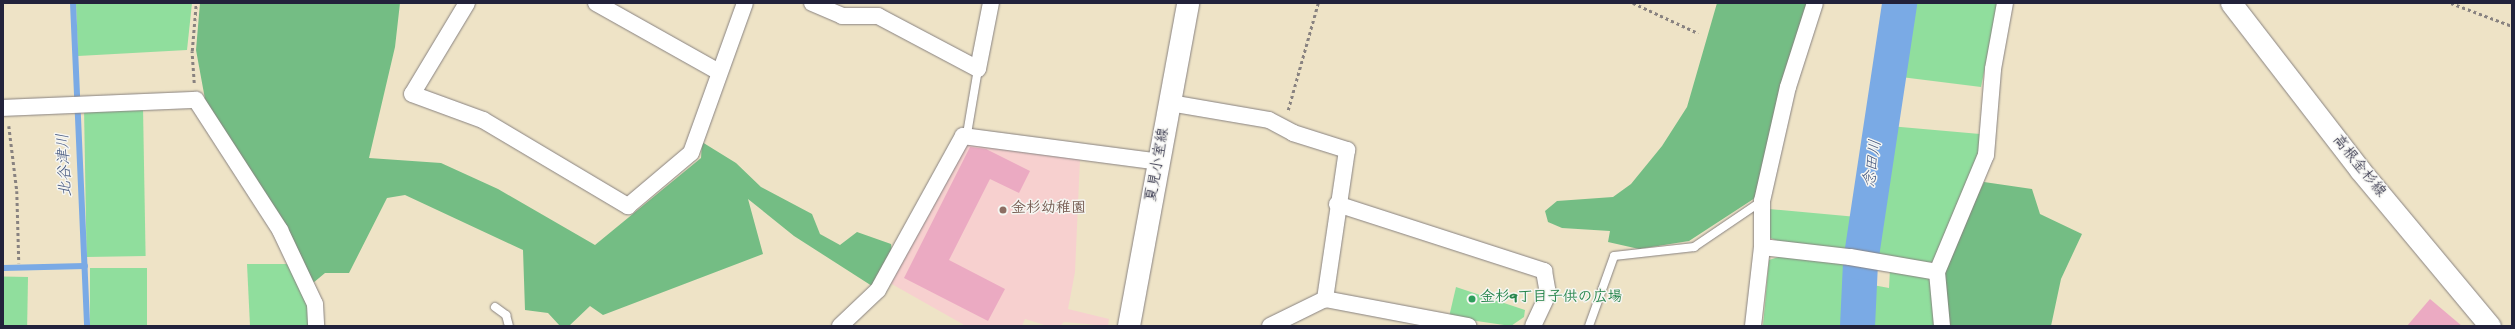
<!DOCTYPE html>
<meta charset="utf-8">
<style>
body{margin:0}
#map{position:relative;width:2515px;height:329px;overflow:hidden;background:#eee3c6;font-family:"Gochi Hand","Klee One",sans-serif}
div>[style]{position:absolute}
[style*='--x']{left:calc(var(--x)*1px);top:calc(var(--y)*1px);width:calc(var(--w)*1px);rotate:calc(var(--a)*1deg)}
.built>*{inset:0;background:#f7d0cf}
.green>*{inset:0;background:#90de9d;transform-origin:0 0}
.forest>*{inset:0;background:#74bd84}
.stream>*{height:6px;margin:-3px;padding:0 3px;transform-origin:3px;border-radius:3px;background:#7aaae5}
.river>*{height:35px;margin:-17.5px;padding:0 17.5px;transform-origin:17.5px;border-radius:17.5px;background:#7aaae5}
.building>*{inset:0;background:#ebaac2}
.path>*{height:2.5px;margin-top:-1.25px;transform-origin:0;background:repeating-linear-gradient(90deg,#888280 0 3px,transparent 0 6px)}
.roads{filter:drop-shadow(0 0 1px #888280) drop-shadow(0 0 1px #888280)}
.service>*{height:8px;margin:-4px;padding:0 4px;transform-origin:4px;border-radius:4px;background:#fff}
.minor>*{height:16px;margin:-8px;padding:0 8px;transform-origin:8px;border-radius:8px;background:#fff}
.tertiary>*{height:21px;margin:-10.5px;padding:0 10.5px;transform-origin:10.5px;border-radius:10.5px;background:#fff}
.secondary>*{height:22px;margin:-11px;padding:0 11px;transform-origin:11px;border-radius:11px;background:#fff}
.dots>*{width:11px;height:11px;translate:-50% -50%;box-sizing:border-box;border:2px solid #f6f6f2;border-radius:50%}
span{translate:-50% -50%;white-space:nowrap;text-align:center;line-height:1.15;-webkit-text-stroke:3px #f6f6f2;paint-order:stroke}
.street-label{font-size:15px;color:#22223b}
.education-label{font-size:15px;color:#785e54;font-weight:700}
.left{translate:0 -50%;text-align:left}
.leisure-label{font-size:15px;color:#27864d;font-weight:700}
.water-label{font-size:16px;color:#45587f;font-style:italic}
.frame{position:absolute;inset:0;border:4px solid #22223b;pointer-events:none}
</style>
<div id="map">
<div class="built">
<div style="clip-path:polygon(963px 141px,1080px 159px,1075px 272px,1068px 309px,1109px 319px,1108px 326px,1064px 322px,1060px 326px,1048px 326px,1025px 319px,1022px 326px,966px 326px,890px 283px)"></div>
</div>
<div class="green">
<div style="clip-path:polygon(76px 3px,192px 3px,187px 50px,78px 56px)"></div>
<div style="clip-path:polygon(1893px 3px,1998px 3px,1981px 87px,1885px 75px)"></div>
<div style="left:143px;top:107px;width:149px;height:59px;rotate:89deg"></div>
<div style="clip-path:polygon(1878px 125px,1980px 134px,1979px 157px,1935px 263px,1870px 255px)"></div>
<div style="clip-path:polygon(1769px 209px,1857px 217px,1853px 251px,1780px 242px,1768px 237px)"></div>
<div style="clip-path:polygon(1788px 254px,1853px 263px,1850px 326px,1763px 326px,1769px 260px)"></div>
<div style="clip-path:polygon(247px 264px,289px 264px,309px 304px,308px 326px,250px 326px)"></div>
<div style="left:147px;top:268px;width:58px;height:57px;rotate:90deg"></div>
<div style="clip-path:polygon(1890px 269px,1931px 275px,1936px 326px,1860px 326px,1862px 283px,1889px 288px)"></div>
<div style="left:28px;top:277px;width:49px;height:25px;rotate:91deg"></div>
<div style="clip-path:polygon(1456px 287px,1525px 310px,1524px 317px,1511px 326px,1449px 317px)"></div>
</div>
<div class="forest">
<div style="clip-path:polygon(200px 3px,400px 3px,395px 47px,369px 158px,441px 163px,498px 189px,595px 245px,701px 158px,702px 142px,736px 163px,761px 187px,812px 214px,820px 234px,840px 245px,857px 232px,891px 244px,892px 251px,872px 286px,794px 236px,748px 199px,763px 254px,603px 315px,590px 306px,569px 326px,560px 326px,548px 313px,525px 310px,523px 250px,405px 195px,387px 198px,349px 273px,325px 273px,313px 283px,216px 124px,205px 99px,196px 50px)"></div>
<div style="clip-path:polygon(1717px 3px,1809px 3px,1782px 85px,1755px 198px,1689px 241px,1639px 249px,1608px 242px,1610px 231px,1562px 228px,1548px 222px,1545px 211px,1557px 201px,1613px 197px,1631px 184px,1662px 146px,1687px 107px)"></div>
<div style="clip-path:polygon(1984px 182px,2032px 189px,2040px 214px,2082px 234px,2061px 279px,2051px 326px,1945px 326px,1941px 273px)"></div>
</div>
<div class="stream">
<div style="--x:73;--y:3;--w:323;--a:87.5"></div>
<div style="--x:3;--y:268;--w:82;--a:-1.4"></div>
</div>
<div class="river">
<div style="--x:1857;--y:326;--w:64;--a:-87.3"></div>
<div style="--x:1860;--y:262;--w:262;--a:-81.4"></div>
</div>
<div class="building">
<div style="clip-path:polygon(970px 147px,986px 149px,1030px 171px,1019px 193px,990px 179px,949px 260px,1005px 289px,988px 321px,904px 278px)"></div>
<div style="clip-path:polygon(2430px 299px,2462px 326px,2407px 326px)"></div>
</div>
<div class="path">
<div style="--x:1633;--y:3;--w:72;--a:24.8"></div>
<div style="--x:2451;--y:3;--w:65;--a:20.7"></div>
<div style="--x:194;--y:83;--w:32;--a:-94"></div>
<div style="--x:192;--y:51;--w:48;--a:-85.2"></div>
<div style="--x:1288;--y:110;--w:111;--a:-74.3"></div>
<div style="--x:9;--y:126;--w:65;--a:83"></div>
<div style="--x:17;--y:191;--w:72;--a:88.4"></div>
</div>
<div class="roads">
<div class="service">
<div style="--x:967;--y:134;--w:66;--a:-80.4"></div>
<div style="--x:495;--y:307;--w:14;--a:36"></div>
<div style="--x:506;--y:315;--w:11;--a:75"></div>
<div style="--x:1589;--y:326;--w:74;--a:-70.3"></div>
<div style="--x:1614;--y:256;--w:81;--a:-6.4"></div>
<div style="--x:1694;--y:247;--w:82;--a:-34.1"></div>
</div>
<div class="minor">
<div style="--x:467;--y:3;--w:106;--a:121.1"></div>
<div style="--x:412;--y:94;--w:76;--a:20.1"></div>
<div style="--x:483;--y:120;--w:169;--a:30.7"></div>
<div style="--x:628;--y:206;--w:82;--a:-40.1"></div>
<div style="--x:691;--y:153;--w:159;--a:-70.2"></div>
<div style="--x:596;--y:3;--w:141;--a:29.3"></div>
<div style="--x:812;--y:3;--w:33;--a:23"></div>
<div style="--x:842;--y:16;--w:36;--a:0"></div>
<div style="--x:878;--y:16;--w:113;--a:27.9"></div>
<div style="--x:978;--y:69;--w:67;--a:-78.9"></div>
<div style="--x:1170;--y:103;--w:100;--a:9.7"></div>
<div style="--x:1269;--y:120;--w:27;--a:28"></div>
<div style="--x:1293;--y:133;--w:57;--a:17.5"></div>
<div style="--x:1347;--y:150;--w:151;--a:98.4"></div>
<div style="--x:3;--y:108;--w:193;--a:-2.4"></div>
<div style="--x:196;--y:100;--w:155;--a:57.1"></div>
<div style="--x:280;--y:230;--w:82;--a:64.7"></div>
<div style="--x:315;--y:304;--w:22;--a:87"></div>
<div style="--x:1337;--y:204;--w:218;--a:17.9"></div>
<div style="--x:1544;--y:271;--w:23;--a:80"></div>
<div style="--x:1548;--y:294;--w:35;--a:115"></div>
<div style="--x:1762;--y:247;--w:89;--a:6.5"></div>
<div style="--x:1850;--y:257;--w:88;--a:9.8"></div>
<div style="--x:840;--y:326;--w:52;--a:-43.5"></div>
<div style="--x:878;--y:290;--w:176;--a:-61.1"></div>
<div style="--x:963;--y:136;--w:199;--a:7.5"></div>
<div style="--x:1270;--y:326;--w:61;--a:-26.1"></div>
<div style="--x:1325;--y:299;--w:146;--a:10.7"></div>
<div style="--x:1753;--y:326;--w:80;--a:-83.5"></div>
<div style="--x:1762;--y:247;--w:46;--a:-90"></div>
<div style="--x:1762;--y:201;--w:117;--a:-77.2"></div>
<div style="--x:1788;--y:87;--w:88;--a:-72.2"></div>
<div style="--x:1942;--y:326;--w:54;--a:-95.3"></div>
<div style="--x:1937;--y:272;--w:127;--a:-67.3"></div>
<div style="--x:1986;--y:155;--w:86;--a:-85.3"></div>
<div style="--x:1993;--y:69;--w:67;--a:-79.7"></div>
</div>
<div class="tertiary">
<div style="--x:2231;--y:3;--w:211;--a:52.3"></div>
<div style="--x:2360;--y:170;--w:203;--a:50.2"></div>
</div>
<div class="secondary">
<div style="--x:1129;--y:326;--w:328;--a:-79.6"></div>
</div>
</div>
<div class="dots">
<div style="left:1003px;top:210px;background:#8d6e63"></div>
<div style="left:1472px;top:299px;background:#2e9e5b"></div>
</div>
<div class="street-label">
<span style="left:1159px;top:165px;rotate:-80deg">夏見小室線</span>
<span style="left:2358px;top:167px;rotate:51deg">高根金杉線</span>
</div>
<div class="education-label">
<span class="left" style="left:1011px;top:210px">金杉幼稚園</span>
</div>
<div class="leisure-label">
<span class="left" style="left:1480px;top:299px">金杉9丁目子供の広場</span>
</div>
<div class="water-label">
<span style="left:1875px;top:164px;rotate:-82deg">念田川</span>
<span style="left:67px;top:165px;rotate:-93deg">北谷津川</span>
</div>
<div class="frame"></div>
</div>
